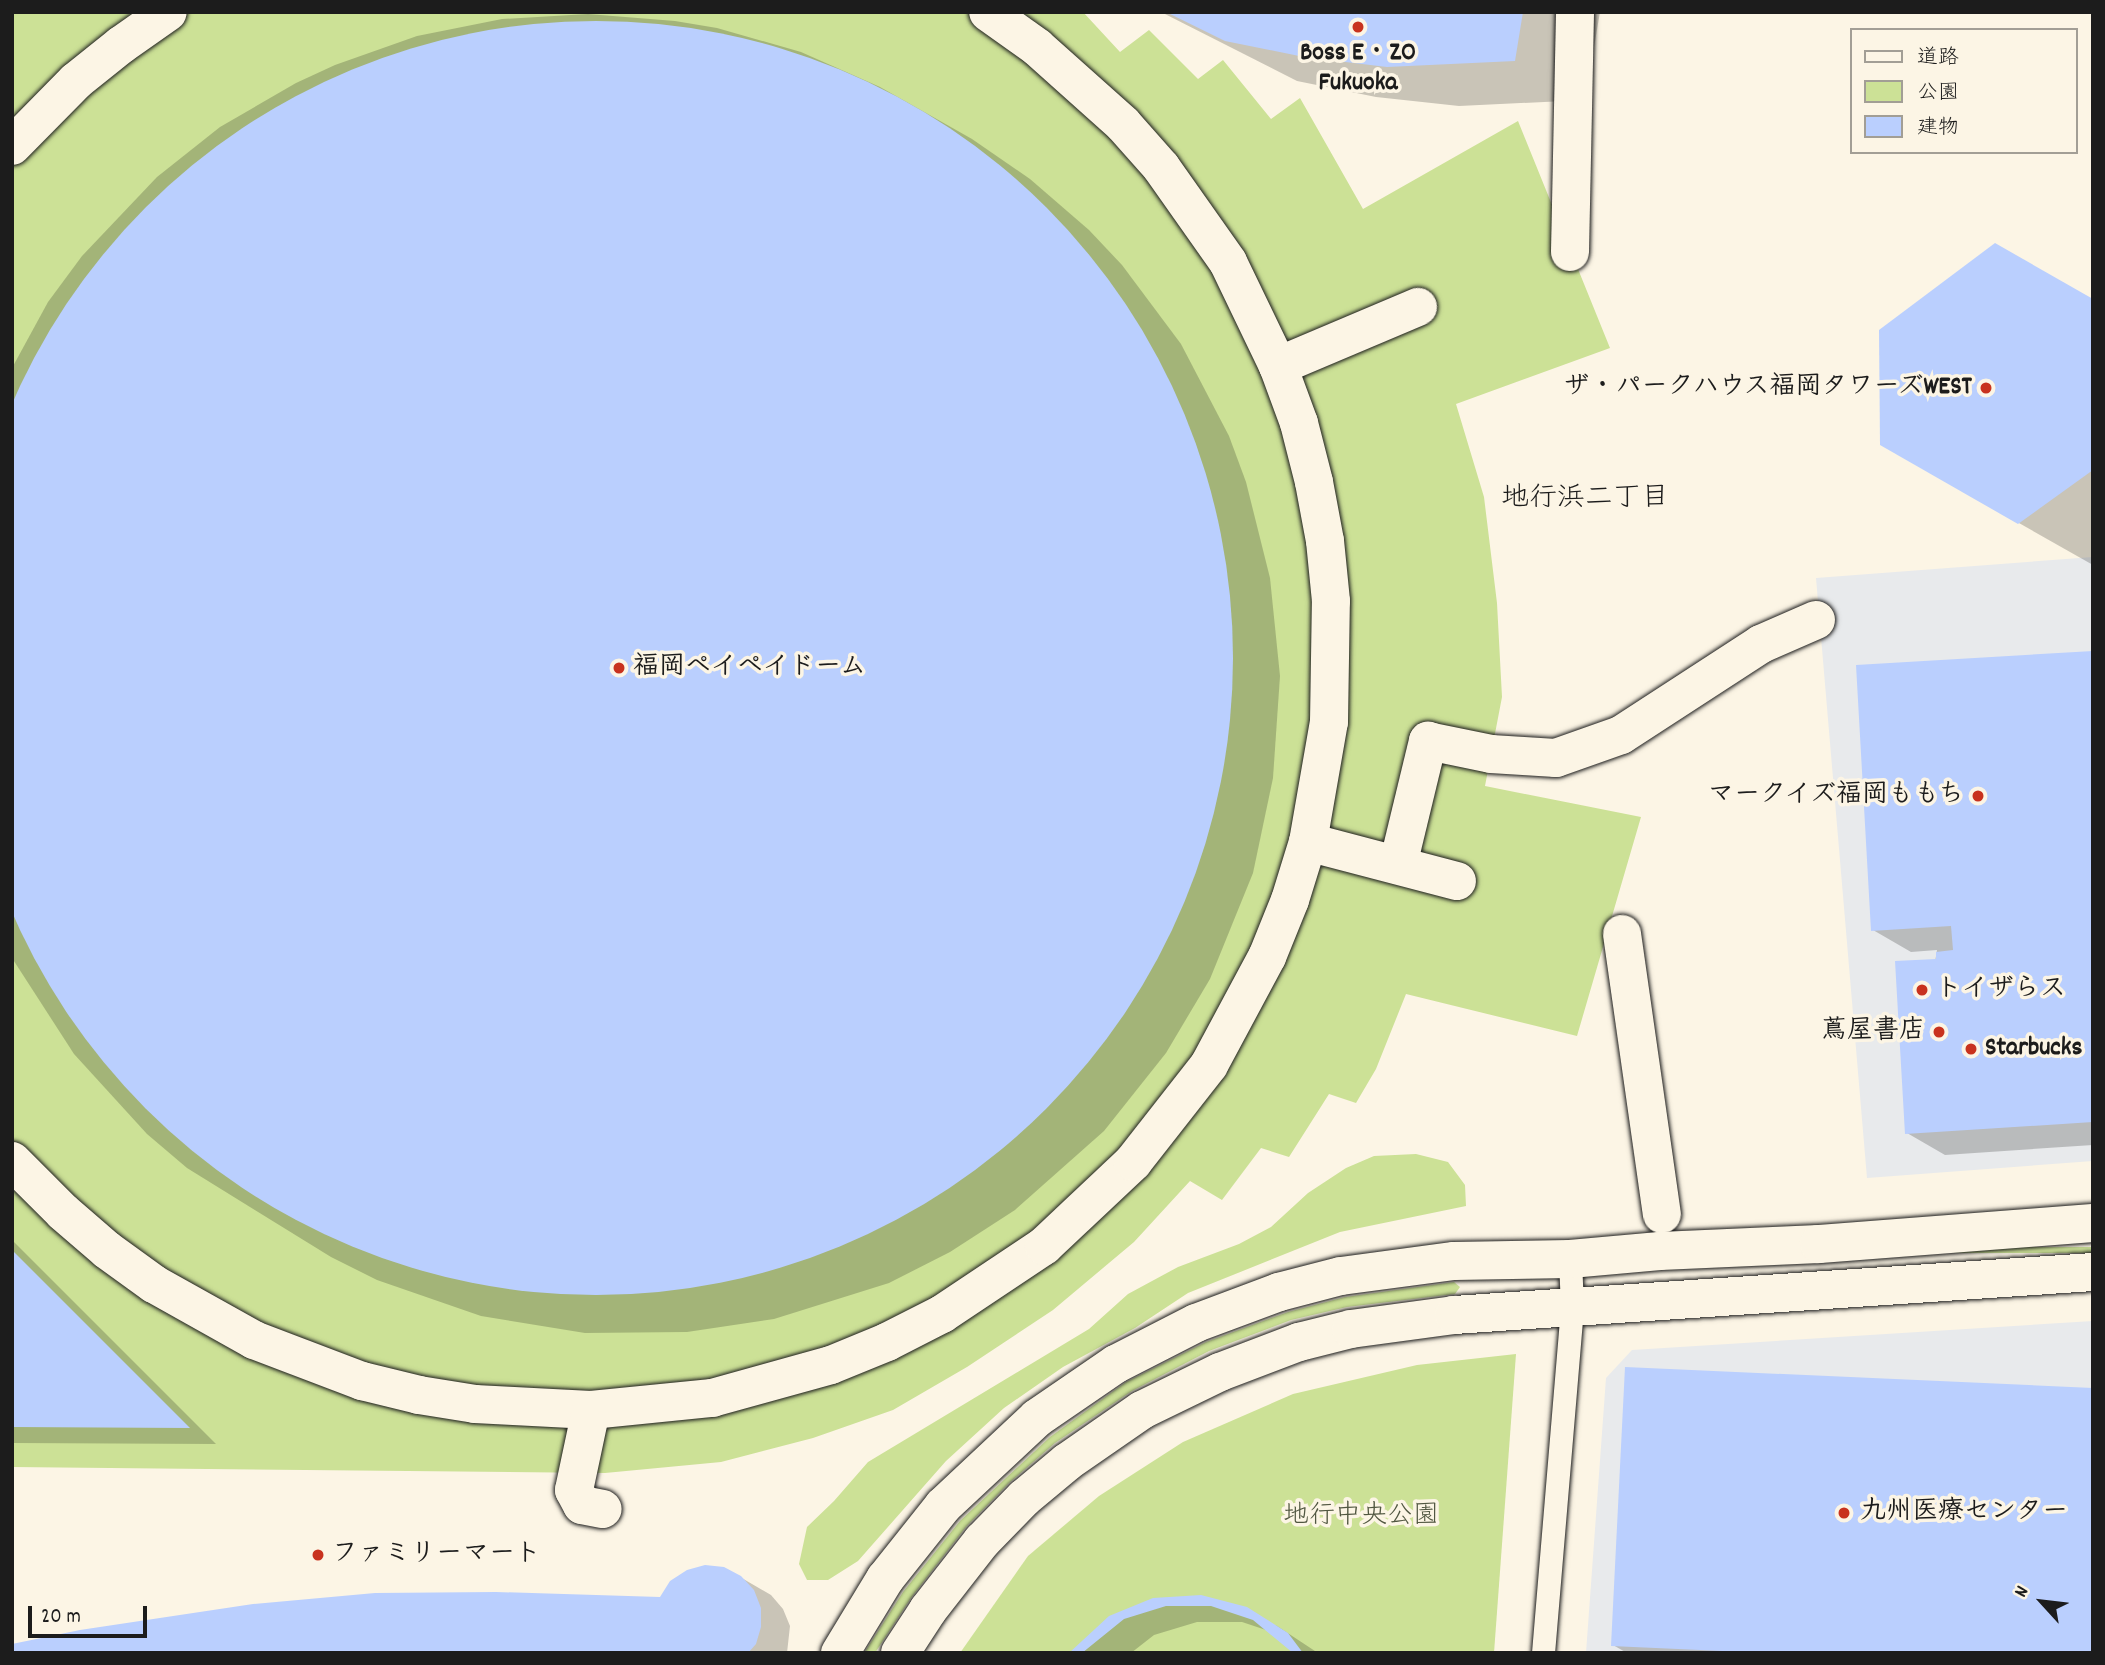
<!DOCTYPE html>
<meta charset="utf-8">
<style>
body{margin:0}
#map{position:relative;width:2105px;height:1665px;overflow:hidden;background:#fcf5e5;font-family:Dekko,"Klee One",sans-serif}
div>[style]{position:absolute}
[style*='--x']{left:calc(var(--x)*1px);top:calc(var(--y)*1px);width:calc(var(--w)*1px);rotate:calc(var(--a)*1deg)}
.built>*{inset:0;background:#e8eaec}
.green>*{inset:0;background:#cce196;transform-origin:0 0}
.shadow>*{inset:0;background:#0003}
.building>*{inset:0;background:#bacffe}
.round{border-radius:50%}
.roads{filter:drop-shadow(0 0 2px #1c1c1c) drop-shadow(0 0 2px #1c1c1c)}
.lane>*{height:23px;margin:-11.5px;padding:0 11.5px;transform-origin:11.5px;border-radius:11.5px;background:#fcf5e5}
.street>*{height:38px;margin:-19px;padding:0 19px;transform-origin:19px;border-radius:19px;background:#fcf5e5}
.secondary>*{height:38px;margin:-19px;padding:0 19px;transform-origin:19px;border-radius:19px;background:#fcf5e5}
.dots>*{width:19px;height:19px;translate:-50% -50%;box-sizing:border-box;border:4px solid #fcf5e5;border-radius:50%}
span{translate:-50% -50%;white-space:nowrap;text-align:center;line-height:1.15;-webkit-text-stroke:7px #fcf5e5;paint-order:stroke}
.poi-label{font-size:26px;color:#1c1c1c;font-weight:700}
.right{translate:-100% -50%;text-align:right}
.left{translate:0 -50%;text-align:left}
.park-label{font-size:26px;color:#515741}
.neighbourhood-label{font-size:28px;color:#1c1c1c}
.frame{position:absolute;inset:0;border:14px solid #1c1c1c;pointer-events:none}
.legend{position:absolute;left:1850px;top:28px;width:228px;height:126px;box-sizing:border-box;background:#fcf5e5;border:2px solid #a29e95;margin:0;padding:9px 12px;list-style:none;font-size:21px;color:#1c1c1c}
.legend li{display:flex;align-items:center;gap:14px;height:35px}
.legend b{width:35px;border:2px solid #a29e95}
.north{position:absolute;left:2007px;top:1567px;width:70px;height:70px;-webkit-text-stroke:5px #fcf5e5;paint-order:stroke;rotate:297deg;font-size:19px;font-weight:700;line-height:28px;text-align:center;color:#1c1c1c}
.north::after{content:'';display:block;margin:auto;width:24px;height:32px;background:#1c1c1c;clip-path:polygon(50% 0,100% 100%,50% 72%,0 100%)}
.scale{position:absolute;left:28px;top:1606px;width:119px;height:32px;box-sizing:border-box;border:4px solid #1c1c1c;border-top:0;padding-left:9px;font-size:21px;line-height:24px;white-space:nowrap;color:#1c1c1c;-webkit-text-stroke:5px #fcf5e5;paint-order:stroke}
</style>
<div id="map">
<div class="built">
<div style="clip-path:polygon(2093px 557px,2093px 1161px,1867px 1178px,1816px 578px)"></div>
<div style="clip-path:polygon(2093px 1321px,2093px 1653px,1586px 1653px,1606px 1378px,1632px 1350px)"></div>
</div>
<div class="green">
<div style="clip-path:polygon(16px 12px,1083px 12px,1120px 52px,1149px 30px,1198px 79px,1223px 60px,1271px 119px,1300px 98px,1363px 209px,1518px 121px,1610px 348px,1456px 404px,1484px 497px,1497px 603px,1502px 697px,1485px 786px,1641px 817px,1577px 1036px,1406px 994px,1376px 1069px,1356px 1103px,1329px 1094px,1289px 1157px,1261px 1148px,1222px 1200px,1190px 1181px,1134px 1242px,1053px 1310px,967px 1367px,893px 1410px,813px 1438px,721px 1462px,605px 1473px,12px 1467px,12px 15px)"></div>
<div style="clip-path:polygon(1416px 1154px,1448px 1162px,1465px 1185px,1466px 1206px,1340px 1232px,1188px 1293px,1135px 1328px,1063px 1367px,1004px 1408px,946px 1461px,858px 1561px,828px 1580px,807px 1580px,799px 1564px,807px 1527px,834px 1501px,868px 1462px,1089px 1329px,1128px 1294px,1178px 1267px,1239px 1244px,1271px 1227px,1308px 1193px,1346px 1168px,1374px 1156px)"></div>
<div style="left:2093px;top:1247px;width:6px;height:423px;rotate:90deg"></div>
<div style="clip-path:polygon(1454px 1282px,1460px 1287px,1455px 1294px,1347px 1307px,1291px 1320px,1209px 1351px,1132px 1391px,1055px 1443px,1009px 1483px,966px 1527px,911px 1598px,875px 1653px,864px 1653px,903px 1592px,960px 1521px,1050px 1437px,1126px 1382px,1206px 1342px,1288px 1312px,1345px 1297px)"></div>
<div style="clip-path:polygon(1516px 1354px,1494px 1653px,960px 1653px,1028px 1556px,1099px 1496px,1183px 1442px,1293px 1394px,1417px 1365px)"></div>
</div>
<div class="shadow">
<div style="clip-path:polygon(1161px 12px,1600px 12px,1585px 100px,1459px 106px,1376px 97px,1297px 81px)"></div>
<div style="clip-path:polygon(588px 14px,675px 21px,717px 28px,801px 52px,880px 87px,972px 139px,1030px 179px,1089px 230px,1122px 265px,1181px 344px,1229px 436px,1246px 482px,1270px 578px,1280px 676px,1273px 778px,1253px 873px,1210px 979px,1166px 1053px,1104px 1131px,1015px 1210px,950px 1252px,889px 1283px,774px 1319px,687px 1332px,585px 1333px,481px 1316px,377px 1280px,331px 1257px,187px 1168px,147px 1134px,74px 1054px,12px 958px,12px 368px,48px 302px,82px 256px,157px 177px,220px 127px,296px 83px,335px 65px,417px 36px,502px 19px)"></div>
<div style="clip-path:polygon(2093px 301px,2093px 565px,1973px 497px)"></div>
<div style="clip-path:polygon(2093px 652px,2093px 1145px,1945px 1155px,1907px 1133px,1937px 950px,1911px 952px,1873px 930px)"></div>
<div style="clip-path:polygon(12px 1240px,216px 1444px,12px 1443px)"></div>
<div style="clip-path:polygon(740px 1577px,771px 1595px,783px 1609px,790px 1626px,787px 1653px,12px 1653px,661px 1599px)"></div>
<div style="clip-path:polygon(1201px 1596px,1277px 1626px,1318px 1653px,1295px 1653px,1272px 1632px,1242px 1622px,1197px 1622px,1154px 1635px,1131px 1653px,1071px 1653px,1110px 1618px)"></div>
<div style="clip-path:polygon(1613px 1645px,2093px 1653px,1627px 1653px)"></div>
</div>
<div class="building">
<div style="clip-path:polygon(1166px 12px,1523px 12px,1515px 61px,1387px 67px,1304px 57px,1225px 41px)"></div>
<div class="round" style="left:-41px;top:21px;width:1274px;height:1274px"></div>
<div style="clip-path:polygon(1995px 243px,2093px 299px,2093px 470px,2018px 524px,1880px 445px,1879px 330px)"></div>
<div style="clip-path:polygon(2093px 651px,2093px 1122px,1905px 1134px,1895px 961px,1936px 959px,1936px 952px,1953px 950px,1951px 926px,1871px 931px,1856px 665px)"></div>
<div style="clip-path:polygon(12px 1250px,190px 1428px,12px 1427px)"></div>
<div style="clip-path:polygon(1625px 1367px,2093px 1388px,2093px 1653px,1767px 1653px,1611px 1646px)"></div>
<div style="clip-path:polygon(705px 1565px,724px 1567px,741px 1576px,754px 1590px,761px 1608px,761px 1627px,756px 1644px,748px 1653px,12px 1653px,12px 1644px,80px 1630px,253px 1604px,375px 1593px,496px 1592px,660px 1597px,670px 1581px,687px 1570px)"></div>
<div style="clip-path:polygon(1201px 1595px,1247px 1607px,1288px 1633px,1303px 1653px,1293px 1653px,1253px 1620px,1211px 1606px,1166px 1606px,1124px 1619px,1082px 1653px,1069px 1653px,1109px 1616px,1153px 1598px)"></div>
</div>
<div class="roads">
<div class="lane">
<div style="--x:1543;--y:1653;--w:347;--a:-85.2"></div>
<div style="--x:1572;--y:1307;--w:48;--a:-92.4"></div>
</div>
<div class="street">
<div style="--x:12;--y:146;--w:91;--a:-45.4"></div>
<div style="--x:76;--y:81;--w:58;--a:-38.7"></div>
<div style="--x:121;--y:45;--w:57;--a:-35.1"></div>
<div style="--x:1570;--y:252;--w:240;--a:-88.8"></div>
<div style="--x:1278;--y:366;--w:152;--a:-22.9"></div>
<div style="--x:1308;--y:842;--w:154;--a:14.7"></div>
<div style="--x:1398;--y:865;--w:128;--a:-76.4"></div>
<div style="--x:1428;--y:741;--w:64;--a:11.7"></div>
<div style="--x:1491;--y:754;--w:65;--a:3.5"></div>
<div style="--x:1556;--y:758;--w:69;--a:-19.5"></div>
<div style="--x:1621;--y:735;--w:167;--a:-33"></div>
<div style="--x:1761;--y:644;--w:60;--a:-23.6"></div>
<div style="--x:1622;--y:934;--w:283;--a:81.9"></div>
<div style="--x:12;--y:1161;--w:72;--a:45"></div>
<div style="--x:63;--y:1212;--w:58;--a:40.8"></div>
<div style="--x:107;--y:1250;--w:58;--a:35.9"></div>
<div style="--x:154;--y:1284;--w:115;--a:29.2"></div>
<div style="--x:254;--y:1340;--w:116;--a:20.8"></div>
<div style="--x:362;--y:1381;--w:59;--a:13.8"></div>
<div style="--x:419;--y:1395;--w:57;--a:9.1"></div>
<div style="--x:475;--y:1404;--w:116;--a:3"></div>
<div style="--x:591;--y:1410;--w:122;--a:-5.7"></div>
<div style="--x:712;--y:1398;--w:123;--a:-15.5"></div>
<div style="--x:831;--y:1365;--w:61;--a:-22.3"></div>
<div style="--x:887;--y:1342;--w:62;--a:-27"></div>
<div style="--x:942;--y:1314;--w:123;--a:-33.7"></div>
<div style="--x:1044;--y:1246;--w:122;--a:-43.3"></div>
<div style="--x:1133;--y:1162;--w:123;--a:-51.9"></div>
<div style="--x:1209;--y:1065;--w:123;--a:-61.8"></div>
<div style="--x:1267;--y:957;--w:61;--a:-68"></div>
<div style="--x:1290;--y:900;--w:61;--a:-72.8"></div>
<div style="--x:1308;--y:842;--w:122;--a:-80.1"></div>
<div style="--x:1329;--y:722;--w:121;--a:-89.1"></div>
<div style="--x:1331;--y:601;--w:60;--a:-95.7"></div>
<div style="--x:1325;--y:541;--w:60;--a:-100.6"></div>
<div style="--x:1314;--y:482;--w:61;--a:-104.3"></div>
<div style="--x:1299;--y:423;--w:61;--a:-110.2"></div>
<div style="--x:1278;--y:366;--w:115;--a:-115.7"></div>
<div style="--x:1228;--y:262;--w:116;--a:-125.2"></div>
<div style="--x:1161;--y:167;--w:57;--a:-131.5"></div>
<div style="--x:1123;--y:124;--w:115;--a:-138.2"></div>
<div style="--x:1037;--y:47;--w:60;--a:-144.5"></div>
<div style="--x:591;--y:1410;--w:82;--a:102"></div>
<div style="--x:574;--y:1490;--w:17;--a:62"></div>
<div style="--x:582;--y:1505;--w:21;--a:11"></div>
</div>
<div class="secondary">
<div style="--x:840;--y:1653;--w:87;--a:-58.7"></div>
<div style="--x:885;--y:1579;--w:93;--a:-51.5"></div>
<div style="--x:943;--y:1506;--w:129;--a:-43.1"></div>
<div style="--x:1037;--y:1418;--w:96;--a:-34.4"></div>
<div style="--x:1116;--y:1364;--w:90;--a:-27.1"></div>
<div style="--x:1196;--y:1323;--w:89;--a:-20.5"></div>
<div style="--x:1279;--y:1292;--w:64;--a:-14.5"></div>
<div style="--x:1341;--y:1276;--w:114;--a:-7.6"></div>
<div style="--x:1454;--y:1261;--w:116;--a:-1"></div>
<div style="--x:1570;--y:1259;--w:90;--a:-5.1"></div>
<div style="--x:1660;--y:1251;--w:159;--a:-2.5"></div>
<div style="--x:1819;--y:1244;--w:275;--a:-4.4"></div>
<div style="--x:900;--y:1653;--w:51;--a:-56.9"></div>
<div style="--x:928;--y:1610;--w:88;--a:-52"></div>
<div style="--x:982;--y:1541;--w:60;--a:-45.7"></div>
<div style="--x:1024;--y:1498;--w:56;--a:-39.9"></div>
<div style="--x:1067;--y:1462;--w:91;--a:-34.7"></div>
<div style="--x:1142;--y:1410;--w:87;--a:-26"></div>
<div style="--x:1220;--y:1372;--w:85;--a:-20.8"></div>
<div style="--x:1299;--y:1342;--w:54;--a:-14"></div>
<div style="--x:1351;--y:1329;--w:104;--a:-7.7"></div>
<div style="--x:1454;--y:1315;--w:640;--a:-3.85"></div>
</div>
</div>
<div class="dots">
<div style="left:1358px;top:27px;background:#c8321e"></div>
<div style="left:1986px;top:388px;background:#c8321e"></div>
<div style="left:619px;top:668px;background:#c8321e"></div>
<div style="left:1978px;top:796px;background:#c8321e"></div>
<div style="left:1922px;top:990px;background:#c8321e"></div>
<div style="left:1939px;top:1032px;background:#c8321e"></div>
<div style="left:1971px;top:1049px;background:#c8321e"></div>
<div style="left:1844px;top:1513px;background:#c8321e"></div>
<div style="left:318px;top:1555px;background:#c8321e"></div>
</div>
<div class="poi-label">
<span style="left:1358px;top:69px">Boss E・ZO<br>Fukuoka</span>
<span class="right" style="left:1972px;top:388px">ザ・パークハウス福岡タワーズWEST</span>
<span class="left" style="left:633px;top:668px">福岡ペイペイドーム</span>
<span class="right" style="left:1964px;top:796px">マークイズ福岡ももち</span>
<span class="left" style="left:1936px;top:990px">トイザらス</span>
<span class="right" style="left:1925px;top:1032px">蔦屋書店</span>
<span class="left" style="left:1985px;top:1049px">Starbucks</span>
<span class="left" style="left:1860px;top:1513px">九州医療センター</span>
<span class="left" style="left:332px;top:1555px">ファミリーマート</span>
</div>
<div class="park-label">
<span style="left:1361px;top:1517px">地行中央公園</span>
</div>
<div class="neighbourhood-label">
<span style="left:1585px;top:500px">地行浜二丁目</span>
</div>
<div class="frame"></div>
<ul class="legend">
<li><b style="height:9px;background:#fcf5e5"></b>道路</li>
<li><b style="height:19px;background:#cce196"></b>公園</li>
<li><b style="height:19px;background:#bacffe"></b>建物</li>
</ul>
<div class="north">N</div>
<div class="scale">20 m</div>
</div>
